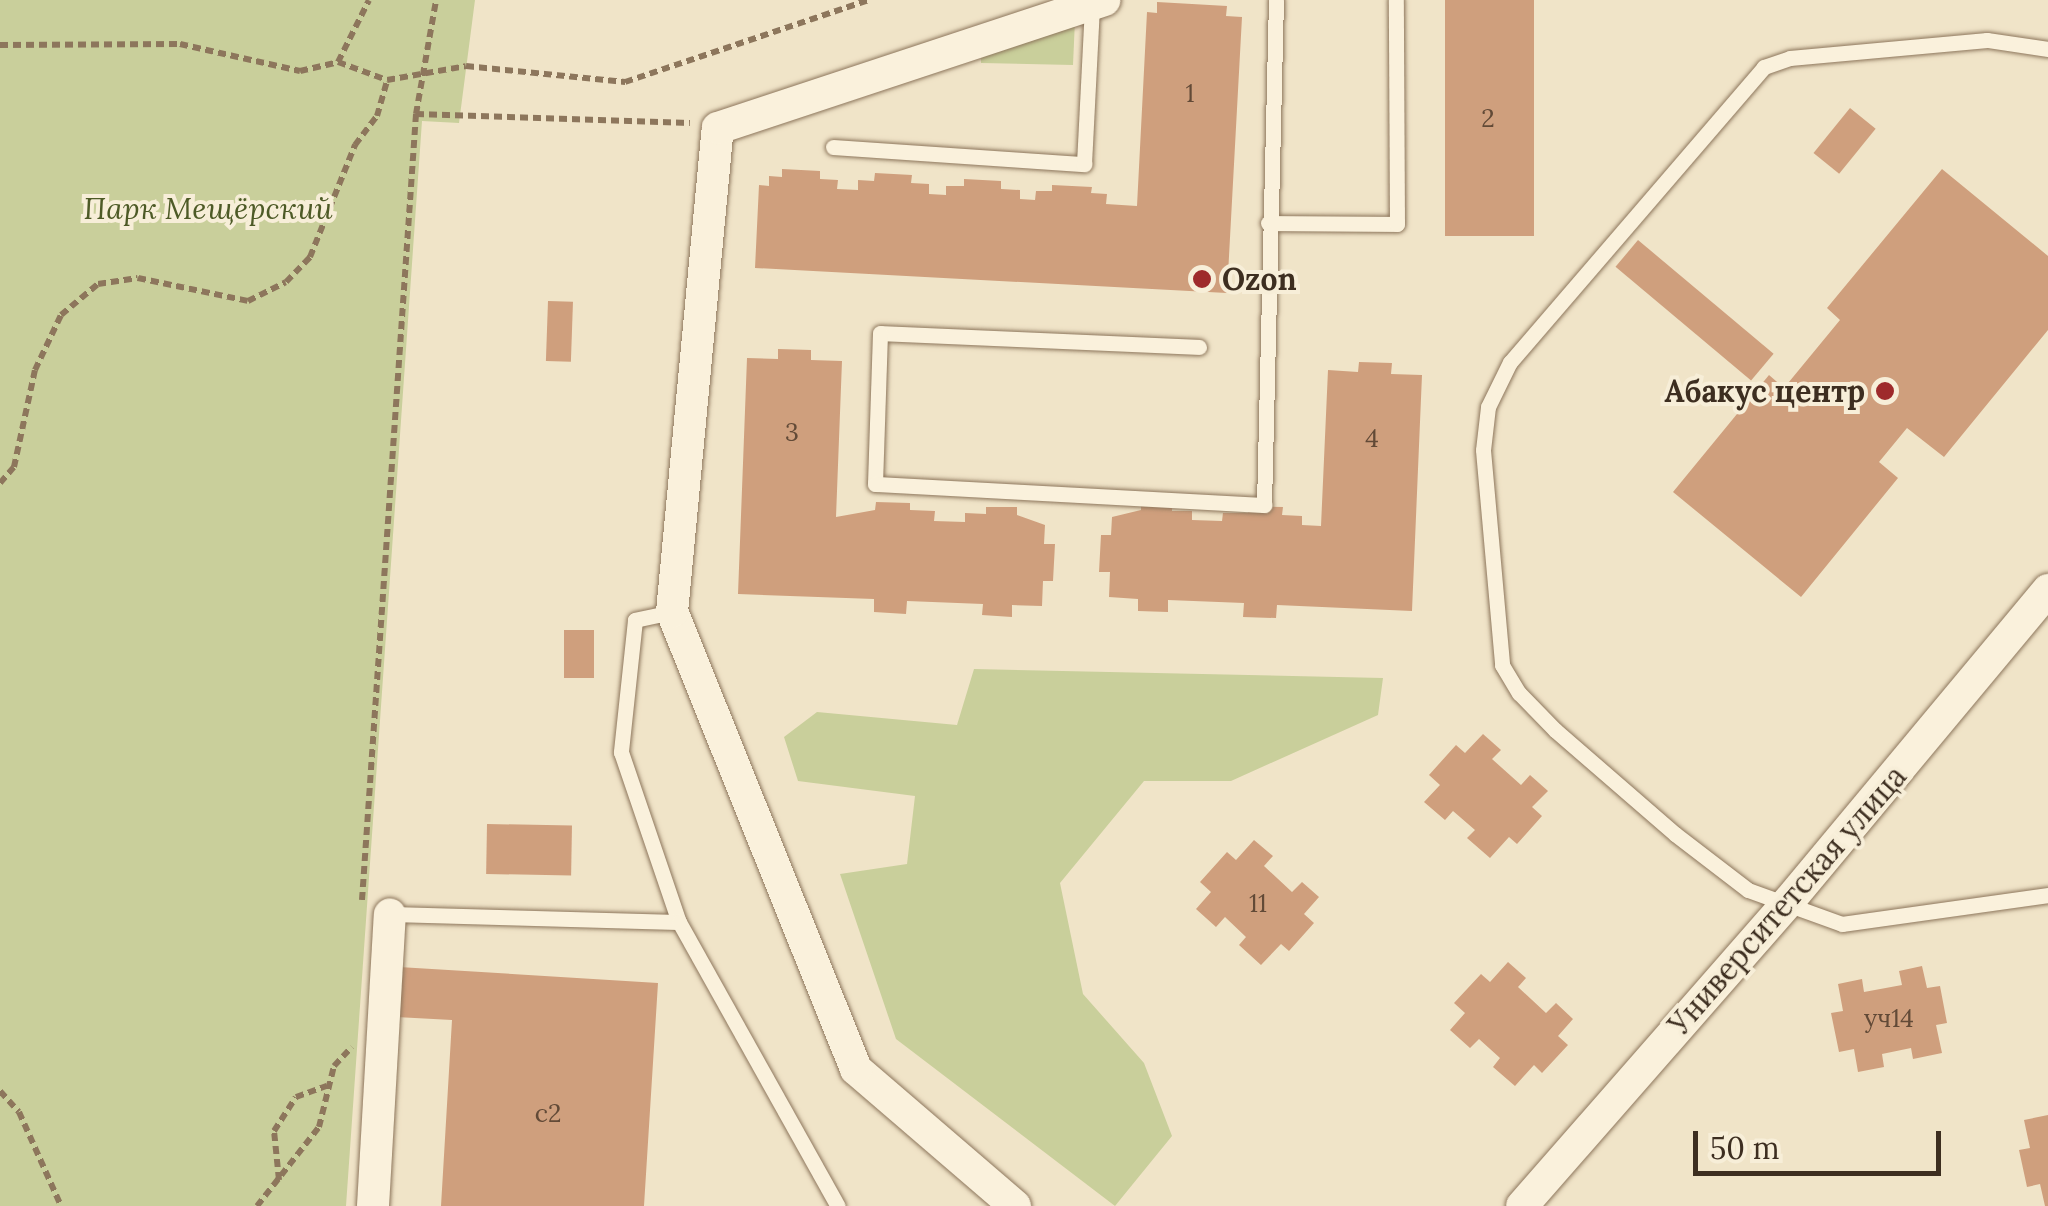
<!DOCTYPE html>
<meta charset="utf-8">
<style>
body{margin:0}
#map{position:relative;width:2048px;height:1206px;overflow:hidden;background:#f0e4c8;font-family:Lora,serif}
div>[style]{position:absolute}
[style*='--x']{left:calc(var(--x)*1px);top:calc(var(--y)*1px);width:calc(var(--w)*1px);rotate:calc(var(--a)*1deg)}
.green>*{inset:0;background:#c9cf9b}
.building>*{inset:0;background:#cf9f7d;transform-origin:0 0}
.path>*{height:6px;margin-top:-3px;transform-origin:0;background:repeating-linear-gradient(90deg,#8d765c 0 8px,transparent 0 13px)}
.roads{filter:drop-shadow(0 0 2px #8d765c) drop-shadow(0 0 2px #8d765c)}
.service>*{height:15px;margin:-7.5px;padding:0 7.5px;transform-origin:7.5px;border-radius:7.5px;background:#faf1dc}
.minor>*{height:32px;margin:-16px;padding:0 16px;transform-origin:16px;border-radius:16px;background:#faf1dc}
.dots>*{width:28px;height:28px;translate:-50% -50%;box-sizing:border-box;border:5px solid #f7eed8;border-radius:50%}
span{translate:-50% -50%;white-space:nowrap;text-align:center;line-height:1.15;-webkit-text-stroke:8px #f7eed8;paint-order:stroke}
.number-label{font-size:25px;color:#624a37}
.number-label span{-webkit-text-stroke-width:0}
.park-label{font-size:30px;color:#4d5a26;font-style:italic}
.poi-label{font-size:30px;color:#3d2e20;font-weight:700}
.left{translate:0 -50%;text-align:left}
.right{translate:-100% -50%;text-align:right}
.street-label{font-size:30px;color:#3d2e20}
.scale{position:absolute;left:1693px;top:1131px;width:248px;height:45px;box-sizing:border-box;border:5px solid #3d2e20;border-top:0;padding-left:12px;font-size:30px;line-height:35px;white-space:nowrap;color:#3d2e20;-webkit-text-stroke:8px #f7eed8;paint-order:stroke}
</style>
<div id="map">
<div class="green">
<div style="clip-path:polygon(0 0,475px 0,459px 123px,422px 121px,346px 1206px,0 1206px)"></div>
<div style="clip-path:polygon(1075px 20px,1073px 65px,981px 63px,981px 51px)"></div>
<div style="clip-path:polygon(974px 669px,1383px 678px,1378px 715px,1231px 781px,1144px 781px,1060px 883px,1083px 994px,1144px 1063px,1172px 1136px,1115px 1206px,896px 1039px,840px 874px,907px 864px,915px 796px,798px 781px,784px 737px,817px 712px,957px 725px)"></div>
</div>
<div class="building">
<div style="left:1445px;top:0;width:89px;height:236px"></div>
<div style="clip-path:polygon(1157px 2px,1227px 6px,1226px 16px,1242px 17px,1227px 293px,755px 268px,759px 185px,769px 186px,769px 176px,782px 177px,782px 169px,820px 171px,820px 179px,838px 180px,837px 189px,858px 190px,858px 180px,874px 181px,875px 173px,912px 175px,911px 183px,929px 184px,929px 194px,946px 195px,946px 186px,964px 186px,964px 179px,1001px 181px,1001px 189px,1020px 190px,1020px 199px,1035px 200px,1036px 191px,1052px 191px,1052px 185px,1092px 187px,1091px 193px,1107px 194px,1106px 204px,1137px 206px,1147px 12px,1157px 13px)"></div>
<div style="left:1850px;top:108px;width:33px;height:58px;rotate:39deg"></div>
<div style="clip-path:polygon(1942px 169px,2048px 256px,2048px 330px,1944px 457px,1907px 428px,1879px 462px,1898px 478px,1801px 597px,1673px 492px,1769px 375px,1784px 388px,1840px 320px,1827px 308px)"></div>
<div style="left:1638px;top:240px;width:177px;height:35px;rotate:40deg"></div>
<div style="left:548px;top:301px;width:25px;height:60px;rotate:2deg"></div>
<div style="clip-path:polygon(778px 349px,811px 350px,811px 360px,842px 361px,836px 517px,875px 510px,876px 502px,910px 503px,910px 510px,935px 511px,934px 521px,965px 522px,965px 513px,986px 514px,986px 507px,1017px 507px,1017px 515px,1045px 525px,1044px 544px,1055px 544px,1053px 581px,1043px 581px,1042px 606px,1012px 605px,1012px 617px,982px 615px,983px 604px,907px 601px,906px 614px,874px 612px,874px 599px,738px 594px,747px 358px,778px 359px)"></div>
<div style="clip-path:polygon(1359px 362px,1392px 363px,1391px 374px,1422px 375px,1412px 611px,1277px 605px,1276px 618px,1243px 617px,1244px 603px,1168px 600px,1168px 612px,1138px 611px,1138px 599px,1109px 597px,1110px 572px,1099px 572px,1101px 535px,1111px 535px,1112px 517px,1141px 510px,1141px 502px,1172px 503px,1172px 511px,1192px 511px,1192px 520px,1222px 521px,1223px 513px,1248px 513px,1248px 506px,1283px 507px,1282px 515px,1302px 516px,1302px 525px,1321px 526px,1328px 370px,1358px 372px)"></div>
<div style="left:564px;top:630px;width:30px;height:48px"></div>
<div style="clip-path:polygon(1483px 734px,1501px 750px,1492px 759px,1521px 785px,1530px 775px,1548px 791px,1532px 807px,1542px 816px,1517px 844px,1509px 837px,1490px 858px,1467px 838px,1475px 830px,1453px 811px,1445px 820px,1424px 802px,1440px 785px,1429px 775px,1456px 745px,1465px 753px)"></div>
<div style="left:487px;top:824px;width:85px;height:50px;rotate:1deg"></div>
<div style="clip-path:polygon(1254px 840px,1273px 856px,1264px 866px,1292px 892px,1302px 882px,1319px 897px,1304px 914px,1314px 923px,1289px 951px,1281px 944px,1261px 965px,1239px 945px,1246px 937px,1225px 917px,1216px 927px,1196px 909px,1211px 892px,1200px 882px,1227px 852px,1236px 860px)"></div>
<div style="clip-path:polygon(1508px 962px,1526px 978px,1518px 987px,1546px 1013px,1556px 1003px,1573px 1019px,1558px 1036px,1568px 1045px,1542px 1073px,1534px 1065px,1515px 1086px,1493px 1067px,1500px 1058px,1479px 1039px,1470px 1048px,1450px 1030px,1465px 1013px,1454px 1003px,1481px 974px,1490px 982px)"></div>
<div style="clip-path:polygon(1922px 966px,1927px 988px,1940px 986px,1947px 1023px,1936px 1025px,1942px 1053px,1913px 1059px,1911px 1048px,1882px 1054px,1884px 1067px,1858px 1072px,1854px 1049px,1839px 1052px,1831px 1013px,1843px 1011px,1838px 984px,1862px 979px,1864px 992px,1902px 985px,1899px 971px)"></div>
<div style="clip-path:polygon(399px 967px,658px 983px,644px 1206px,441px 1206px,452px 1020px,396px 1017px)"></div>
<div style="clip-path:polygon(2048px 1115px,2048px 1206px,2045px 1206px,2040px 1184px,2027px 1187px,2019px 1150px,2030px 1148px,2024px 1120px)"></div>
</div>
<div class="path">
<div style="--x:0;--y:45;--w:180;--a:-0.3"></div>
<div style="--x:180;--y:44;--w:123;--a:12.7"></div>
<div style="--x:300;--y:71;--w:39;--a:-13"></div>
<div style="--x:338;--y:62;--w:52;--a:20.2"></div>
<div style="--x:387;--y:80;--w:80;--a:-10"></div>
<div style="--x:466;--y:66;--w:160;--a:5.7"></div>
<div style="--x:625;--y:82;--w:256;--a:-18.6"></div>
<div style="--x:338;--y:62;--w:69;--a:-63.4"></div>
<div style="--x:416;--y:114;--w:274;--a:1.9"></div>
<div style="--x:0;--y:483;--w:21;--a:-49"></div>
<div style="--x:14;--y:467;--w:99;--a:-77.8"></div>
<div style="--x:35;--y:370;--w:61;--a:-64.7"></div>
<div style="--x:61;--y:315;--w:48;--a:-40"></div>
<div style="--x:98;--y:284;--w:40;--a:-8.5"></div>
<div style="--x:138;--y:278;--w:112;--a:11.8"></div>
<div style="--x:248;--y:301;--w:42;--a:-26.6"></div>
<div style="--x:286;--y:282;--w:35;--a:-46"></div>
<div style="--x:310;--y:257;--w:121;--a:-68.1"></div>
<div style="--x:355;--y:145;--w:36;--a:-53"></div>
<div style="--x:377;--y:116;--w:37;--a:-74"></div>
<div style="--x:362;--y:900;--w:788;--a:-86.07"></div>
<div style="--x:416;--y:114;--w:116;--a:-80"></div>
<div style="--x:0;--y:1091;--w:28;--a:48"></div>
<div style="--x:19;--y:1112;--w:103;--a:65.9"></div>
<div style="--x:279;--y:1180;--w:49;--a:-95.8"></div>
<div style="--x:274;--y:1131;--w:40;--a:-57.1"></div>
<div style="--x:296;--y:1097;--w:33;--a:-20"></div>
<div style="--x:257;--y:1206;--w:100;--a:-51.9"></div>
<div style="--x:319;--y:1127;--w:63;--a:-76.2"></div>
<div style="--x:334;--y:1066;--w:26;--a:-47"></div>
</div>
<div class="roads">
<div class="service">
<div style="--x:2048;--y:49;--w:62;--a:-171.6"></div>
<div style="--x:1987;--y:40;--w:198;--a:174.8"></div>
<div style="--x:1790;--y:58;--w:28;--a:161"></div>
<div style="--x:1764;--y:67;--w:389;--a:130.7"></div>
<div style="--x:1510;--y:362;--w:50;--a:116.1"></div>
<div style="--x:1488;--y:407;--w:43;--a:96.6"></div>
<div style="--x:1483;--y:450;--w:216;--a:84.9"></div>
<div style="--x:1502;--y:665;--w:33;--a:59"></div>
<div style="--x:1519;--y:693;--w:52;--a:45.8"></div>
<div style="--x:1555;--y:730;--w:159;--a:40.9"></div>
<div style="--x:1675;--y:834;--w:92;--a:37.5"></div>
<div style="--x:1748;--y:890;--w:100;--a:19.9"></div>
<div style="--x:1842;--y:924;--w:208;--a:-8"></div>
<div style="--x:833;--y:147;--w:252;--a:3.9"></div>
<div style="--x:1084;--y:164;--w:159;--a:-87.1"></div>
<div style="--x:1268;--y:223;--w:129;--a:0.4"></div>
<div style="--x:1397;--y:224;--w:224;--a:-90.3"></div>
<div style="--x:1199;--y:347;--w:319;--a:-177.5"></div>
<div style="--x:880;--y:333;--w:151;--a:91.9"></div>
<div style="--x:875;--y:484;--w:390;--a:3.1"></div>
<div style="--x:1264;--y:505;--w:505;--a:-88.64"></div>
<div style="--x:672;--y:612;--w:38;--a:168"></div>
<div style="--x:635;--y:620;--w:133;--a:96.1"></div>
<div style="--x:621;--y:752;--w:180;--a:71.2"></div>
<div style="--x:390;--y:914;--w:289;--a:1.6"></div>
<div style="--x:679;--y:922;--w:325;--a:60.8"></div>
</div>
<div class="minor">
<div style="--x:373;--y:1206;--w:292;--a:-86.7"></div>
<div style="--x:1015;--y:1206;--w:210;--a:-139.3"></div>
<div style="--x:856;--y:1069;--w:493;--a:-111.9"></div>
<div style="--x:672;--y:612;--w:486;--a:-84.6"></div>
<div style="--x:718;--y:128;--w:407;--a:-18.3"></div>
<div style="--x:1522;--y:1206;--w:405;--a:-48.8"></div>
<div style="--x:1789;--y:901;--w:405;--a:-50.2"></div>
</div>
</div>
<div class="dots">
<div style="left:1202px;top:279px;background:#9e2a2b"></div>
<div style="left:1885px;top:391px;background:#9e2a2b"></div>
</div>
<div class="number-label">
<span style="left:1190px;top:93px">1</span>
<span style="left:1488px;top:118px">2</span>
<span style="left:792px;top:432px">3</span>
<span style="left:1372px;top:438px">4</span>
<span style="left:1258px;top:903px">11</span>
<span style="left:1889px;top:1018px">уч14</span>
<span style="left:548px;top:1113px">с2</span>
</div>
<div class="park-label">
<span style="left:208px;top:208px">Парк Мещёрский</span>
</div>
<div class="poi-label">
<span class="left" style="left:1222px;top:279px">Ozon</span>
<span class="right" style="left:1865px;top:391px">Абакус центр</span>
</div>
<div class="street-label">
<span style="left:1787px;top:900px;rotate:-49deg">Университетская улица</span>
</div>
<div class="scale">50 m</div>
</div>
